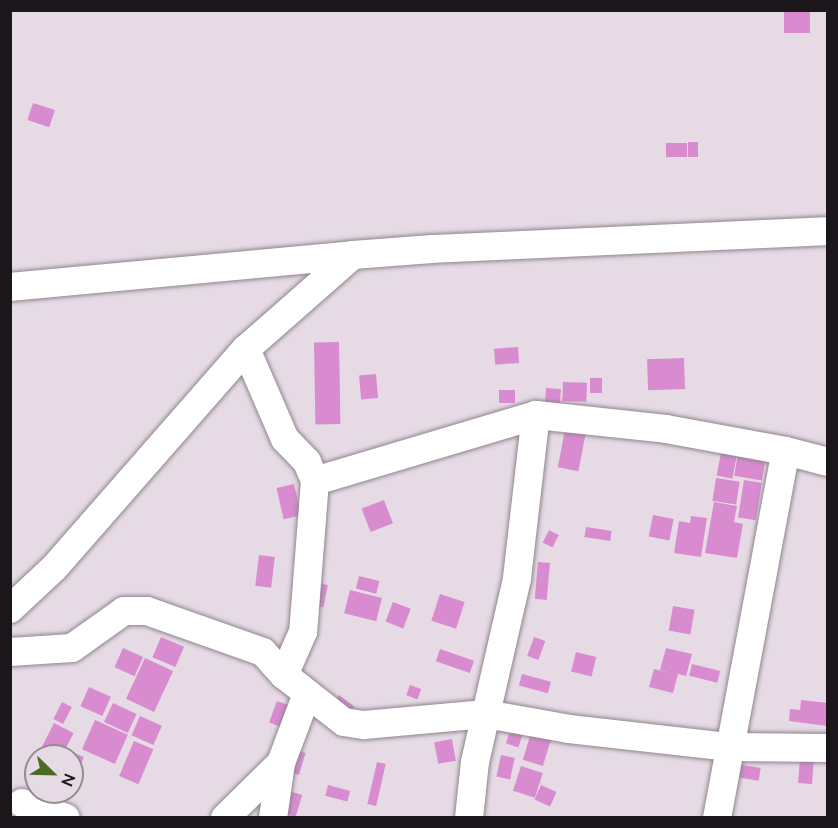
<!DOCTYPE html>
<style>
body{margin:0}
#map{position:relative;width:838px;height:828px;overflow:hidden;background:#e6dbe5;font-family:Mulish,sans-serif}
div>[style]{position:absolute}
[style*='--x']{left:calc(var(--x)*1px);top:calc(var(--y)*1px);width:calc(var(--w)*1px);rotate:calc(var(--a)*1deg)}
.building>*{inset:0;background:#d98bd0;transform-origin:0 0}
.roads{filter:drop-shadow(0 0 2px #90858e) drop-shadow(0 0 2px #90858e)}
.minor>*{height:28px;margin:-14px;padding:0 14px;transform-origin:14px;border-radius:14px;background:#fff}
span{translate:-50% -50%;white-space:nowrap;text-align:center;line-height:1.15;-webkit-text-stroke:5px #e6dbe5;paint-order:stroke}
.frame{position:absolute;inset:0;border:12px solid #1a1619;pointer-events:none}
.north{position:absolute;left:24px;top:744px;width:60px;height:60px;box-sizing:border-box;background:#e6dbe5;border:2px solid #948c93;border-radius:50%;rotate:113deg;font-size:16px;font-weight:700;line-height:24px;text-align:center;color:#1a1619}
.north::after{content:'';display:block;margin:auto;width:21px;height:27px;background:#496b22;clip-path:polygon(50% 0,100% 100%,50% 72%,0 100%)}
</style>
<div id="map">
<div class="building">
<div style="left:784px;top:10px;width:26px;height:23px"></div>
<div style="left:33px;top:103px;width:23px;height:18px;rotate:18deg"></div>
<div style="left:688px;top:142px;width:10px;height:15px"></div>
<div style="left:687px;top:143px;width:14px;height:21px;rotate:90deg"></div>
<div style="left:339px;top:342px;width:82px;height:25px;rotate:89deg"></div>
<div style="left:518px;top:347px;width:16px;height:24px;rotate:86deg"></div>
<div style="left:684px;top:358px;width:31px;height:37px;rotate:88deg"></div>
<div style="left:376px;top:374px;width:24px;height:17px;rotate:85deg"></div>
<div style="left:590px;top:378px;width:12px;height:15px"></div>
<div style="left:563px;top:382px;width:24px;height:19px;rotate:2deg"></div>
<div style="left:546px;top:388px;width:15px;height:14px;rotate:4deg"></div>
<div style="left:499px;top:390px;width:16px;height:13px"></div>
<div style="left:565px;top:430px;width:21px;height:38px;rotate:11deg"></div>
<div style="left:721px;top:453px;width:16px;height:23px;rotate:11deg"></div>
<div style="left:738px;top:454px;width:28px;height:22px;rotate:10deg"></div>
<div style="left:716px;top:478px;width:24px;height:23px;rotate:9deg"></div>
<div style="left:744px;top:480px;width:18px;height:38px;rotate:9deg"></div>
<div style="left:294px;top:484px;width:32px;height:18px;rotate:77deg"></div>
<div style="left:384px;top:500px;width:25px;height:24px;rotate:69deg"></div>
<div style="clip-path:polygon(714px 502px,737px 506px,734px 522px,743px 524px,737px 558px,705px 553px)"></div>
<div style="left:653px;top:515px;width:21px;height:22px;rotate:11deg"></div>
<div style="clip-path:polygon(691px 516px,707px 518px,701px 557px,674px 553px,679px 521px,690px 523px)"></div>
<div style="left:586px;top:527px;width:26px;height:10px;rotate:9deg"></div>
<div style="left:549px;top:530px;width:11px;height:14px;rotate:27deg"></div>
<div style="left:259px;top:555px;width:16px;height:31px;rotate:7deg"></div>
<div style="left:538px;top:562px;width:12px;height:37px;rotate:5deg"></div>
<div style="left:359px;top:576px;width:21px;height:13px;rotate:14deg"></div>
<div style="left:318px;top:583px;width:10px;height:23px;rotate:11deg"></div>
<div style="left:350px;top:590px;width:33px;height:24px;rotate:14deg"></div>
<div style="left:440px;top:594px;width:26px;height:28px;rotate:18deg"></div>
<div style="left:393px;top:602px;width:19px;height:21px;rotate:21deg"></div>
<div style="left:673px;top:606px;width:22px;height:25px;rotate:10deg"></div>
<div style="left:161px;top:637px;width:25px;height:22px;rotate:23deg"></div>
<div style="left:534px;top:637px;width:12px;height:20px;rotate:20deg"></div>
<div style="left:123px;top:648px;width:22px;height:21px;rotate:24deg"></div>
<div style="clip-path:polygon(666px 648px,692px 654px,686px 676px,678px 674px,673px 693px,649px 687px,654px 669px,670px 673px,660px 670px)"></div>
<div style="left:440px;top:649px;width:36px;height:13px;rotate:19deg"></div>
<div style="left:576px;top:652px;width:21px;height:20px;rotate:14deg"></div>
<div style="left:145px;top:658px;width:31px;height:45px;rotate:25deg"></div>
<div style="left:692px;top:664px;width:29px;height:12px;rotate:14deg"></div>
<div style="left:522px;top:674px;width:30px;height:12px;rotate:15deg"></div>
<div style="left:410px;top:685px;width:12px;height:11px;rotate:20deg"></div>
<div style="left:89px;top:687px;width:24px;height:21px;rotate:24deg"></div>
<div style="left:339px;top:695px;width:20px;height:10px;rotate:37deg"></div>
<div style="clip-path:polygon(801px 700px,828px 703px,827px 726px,789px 721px,790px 709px,800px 710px)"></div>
<div style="left:277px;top:701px;width:12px;height:23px;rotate:20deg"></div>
<div style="left:62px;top:702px;width:11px;height:19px;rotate:27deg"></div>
<div style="left:113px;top:703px;width:26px;height:21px;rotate:25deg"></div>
<div style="left:140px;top:716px;width:24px;height:21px;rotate:24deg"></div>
<div style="left:95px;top:720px;width:36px;height:32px;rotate:24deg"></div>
<div style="left:54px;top:723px;width:22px;height:26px;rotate:27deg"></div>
<div style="left:510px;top:731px;width:13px;height:13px;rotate:18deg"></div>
<div style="left:531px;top:733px;width:21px;height:28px;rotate:17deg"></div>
<div style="left:452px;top:739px;width:22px;height:18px;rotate:80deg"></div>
<div style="left:134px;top:741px;width:21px;height:38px;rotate:23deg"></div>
<div style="left:296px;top:750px;width:10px;height:23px;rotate:17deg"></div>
<div style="clip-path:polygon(69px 751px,84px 757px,72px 785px,72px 756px,67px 756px)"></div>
<div style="left:501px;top:755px;width:14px;height:22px;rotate:12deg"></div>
<div style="left:800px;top:756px;width:14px;height:27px;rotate:4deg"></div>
<div style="left:377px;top:762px;width:9px;height:43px;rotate:13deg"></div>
<div style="left:736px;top:764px;width:25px;height:13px;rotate:9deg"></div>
<div style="left:521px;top:766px;width:23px;height:26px;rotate:18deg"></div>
<div style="left:328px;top:785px;width:23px;height:11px;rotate:15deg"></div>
<div style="left:541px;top:785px;width:17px;height:16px;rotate:24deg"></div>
<div style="left:286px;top:790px;width:17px;height:23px;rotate:17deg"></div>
</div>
<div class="roads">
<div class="minor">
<div style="--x:10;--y:287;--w:344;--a:-5.3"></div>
<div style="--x:246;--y:349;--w:98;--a:66.6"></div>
<div style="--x:285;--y:439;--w:32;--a:46"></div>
<div style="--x:307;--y:462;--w:21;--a:67"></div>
<div style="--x:315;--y:481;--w:151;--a:94.5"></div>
<div style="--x:303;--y:632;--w:47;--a:113.8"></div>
<div style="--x:315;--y:481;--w:231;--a:-16.6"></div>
<div style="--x:536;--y:415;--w:131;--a:6.1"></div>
<div style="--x:666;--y:429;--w:122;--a:10.4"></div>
<div style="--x:786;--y:451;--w:43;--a:14.7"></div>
<div style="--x:10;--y:609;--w:60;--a:-43"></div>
<div style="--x:54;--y:568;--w:291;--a:-48.8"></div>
<div style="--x:246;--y:349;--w:142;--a:-41.3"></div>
<div style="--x:353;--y:255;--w:79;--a:-4.3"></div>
<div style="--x:432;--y:249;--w:396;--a:-2.6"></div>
<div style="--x:10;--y:652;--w:62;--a:-3.7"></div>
<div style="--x:72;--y:648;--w:64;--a:-35.4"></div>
<div style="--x:124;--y:611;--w:23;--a:0"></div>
<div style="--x:147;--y:611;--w:123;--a:19.5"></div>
<div style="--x:263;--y:652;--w:31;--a:48"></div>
<div style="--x:284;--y:675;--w:76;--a:38.1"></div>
<div style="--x:344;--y:722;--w:20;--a:9"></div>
<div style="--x:364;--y:725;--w:122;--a:-5.2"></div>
<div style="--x:486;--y:714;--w:84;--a:10.2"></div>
<div style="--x:569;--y:729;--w:162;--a:6.4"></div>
<div style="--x:730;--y:747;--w:98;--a:0.6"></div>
<div style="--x:22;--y:803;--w:46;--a:18.8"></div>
<div style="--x:225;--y:818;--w:78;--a:-44.5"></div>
<div style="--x:273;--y:818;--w:56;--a:-81.7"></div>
<div style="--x:281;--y:763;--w:74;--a:-69.4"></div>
<div style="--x:469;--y:818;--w:56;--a:-83.9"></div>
<div style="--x:475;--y:762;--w:189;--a:-77.1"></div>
<div style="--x:517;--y:578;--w:164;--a:-83.4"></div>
<div style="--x:717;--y:818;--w:373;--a:-79.4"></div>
</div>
</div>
<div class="frame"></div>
<div class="north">N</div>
</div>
